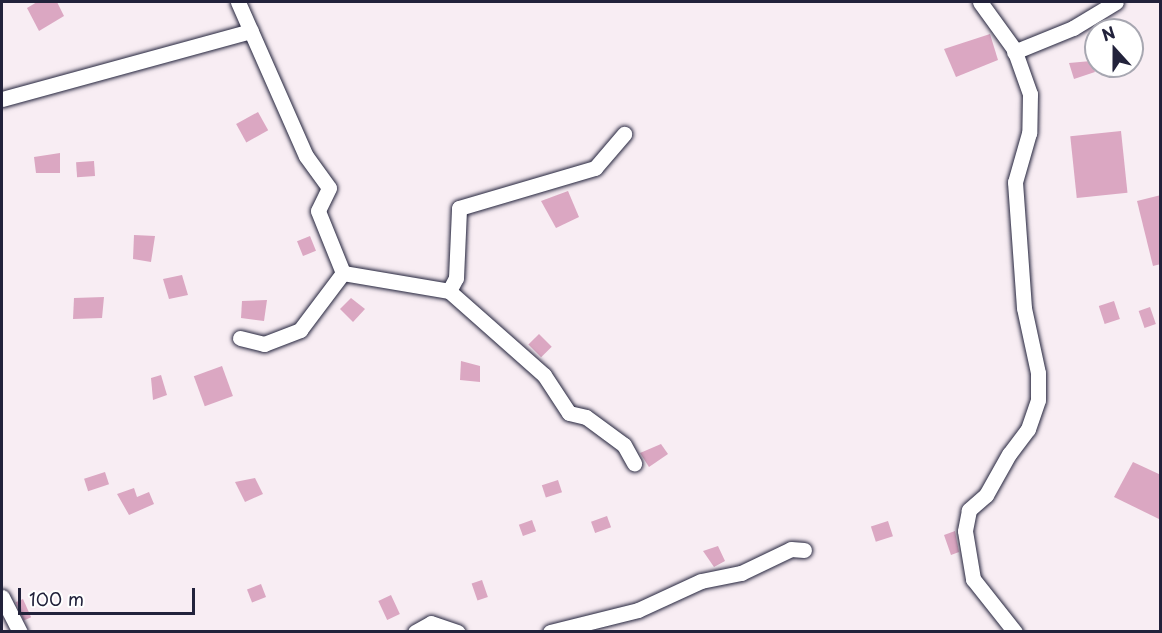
<!DOCTYPE html>
<style>
body{margin:0}
#map{position:relative;width:1162px;height:633px;overflow:hidden;background:#f8edf3;font-family:"Playpen Sans",sans-serif}
div>[style]{position:absolute}
[style*='--x']{left:calc(var(--x)*1px);top:calc(var(--y)*1px);width:calc(var(--w)*1px);rotate:calc(var(--a)*1deg)}
.building>*{inset:0;background:#dba7c2;transform-origin:0 0}
.roads{filter:drop-shadow(0 0 2px #22223b) drop-shadow(0 0 2px #22223b)}
.minor>*{height:15px;margin:-7.5px;padding:0 7.5px;transform-origin:7.5px;border-radius:7.5px;background:#fff}
span{translate:-50% -50%;white-space:nowrap;text-align:center;line-height:1.15;-webkit-text-stroke:4.5px #fff;paint-order:stroke}
.frame{position:absolute;inset:0;border:3px solid #22223b;pointer-events:none}
.north{position:absolute;left:1084px;top:18px;width:60px;height:60px;box-sizing:border-box;background:#fff;border:2px solid #a7a7b1;border-radius:50%;rotate:339deg;font-size:16px;font-weight:700;line-height:24px;text-align:center;color:#22223b}
.north::after{content:'';display:block;margin:auto;width:21px;height:27px;background:#22223b;clip-path:polygon(50% 0,100% 100%,50% 72%,0 100%)}
.scale{position:absolute;left:18px;top:588px;width:177px;height:27px;box-sizing:border-box;border:3px solid #22223b;border-top:0;padding-left:8px;font-size:18px;line-height:21px;white-space:nowrap;color:#22223b;-webkit-text-stroke:4px #fff;paint-order:stroke}
</style>
<div id="map">
<div class="building">
<div style="clip-path:polygon(37px 2px,57px 2px,64px 16px,39px 31px,27px 8px)"></div>
<div style="clip-path:polygon(990px 34px,998px 60px,956px 77px,944px 49px)"></div>
<div style="clip-path:polygon(1091px 61px,1095px 72px,1074px 79px,1069px 63px)"></div>
<div style="left:258px;top:112px;width:21px;height:25px;rotate:61deg"></div>
<div style="left:1121px;top:131px;width:62px;height:51px;rotate:84deg"></div>
<div style="clip-path:polygon(60px 153px,60px 173px,36px 173px,34px 157px)"></div>
<div style="left:94px;top:161px;width:15px;height:18px;rotate:86deg"></div>
<div style="clip-path:polygon(568px 191px,579px 217px,556px 228px,541px 201px)"></div>
<div style="clip-path:polygon(1161px 195px,1161px 264px,1153px 266px,1137px 201px)"></div>
<div style="clip-path:polygon(134px 235px,155px 236px,151px 262px,133px 259px)"></div>
<div style="left:310px;top:236px;width:16px;height:14px;rotate:68deg"></div>
<div style="clip-path:polygon(182px 275px,188px 295px,169px 299px,163px 279px)"></div>
<div style="clip-path:polygon(104px 297px,102px 318px,73px 319px,74px 298px)"></div>
<div style="clip-path:polygon(351px 298px,365px 309px,353px 322px,340px 309px)"></div>
<div style="clip-path:polygon(267px 300px,264px 321px,241px 318px,242px 301px)"></div>
<div style="left:1114px;top:301px;width:19px;height:16px;rotate:72deg"></div>
<div style="left:1150px;top:307px;width:18px;height:12px;rotate:71deg"></div>
<div style="left:539px;top:334px;width:18px;height:15px;rotate:45deg"></div>
<div style="clip-path:polygon(461px 361px,480px 366px,480px 382px,460px 380px)"></div>
<div style="left:222px;top:366px;width:32px;height:30px;rotate:70deg"></div>
<div style="clip-path:polygon(161px 375px,167px 395px,153px 400px,151px 378px)"></div>
<div style="clip-path:polygon(661px 444px,668px 454px,649px 467px,640px 453px)"></div>
<div style="clip-path:polygon(1133px 462px,1161px 475px,1161px 520px,1114px 497px)"></div>
<div style="left:105px;top:472px;width:13px;height:22px;rotate:72deg"></div>
<div style="clip-path:polygon(255px 478px,263px 494px,245px 502px,235px 482px)"></div>
<div style="left:558px;top:480px;width:13px;height:17px;rotate:72deg"></div>
<div style="clip-path:polygon(134px 488px,137px 497px,149px 492px,154px 504px,129px 515px,117px 494px)"></div>
<div style="left:607px;top:516px;width:12px;height:17px;rotate:70deg"></div>
<div style="left:532px;top:520px;width:12px;height:14px;rotate:70deg"></div>
<div style="left:888px;top:521px;width:16px;height:18px;rotate:72deg"></div>
<div style="clip-path:polygon(955px 531px,959px 552px,951px 555px,944px 535px)"></div>
<div style="clip-path:polygon(718px 546px,725px 561px,714px 567px,703px 551px)"></div>
<div style="left:482px;top:580px;width:18px;height:11px;rotate:71deg"></div>
<div style="left:261px;top:584px;width:14px;height:15px;rotate:69deg"></div>
<div style="left:391px;top:595px;width:21px;height:14px;rotate:65deg"></div>
<div style="left:23px;top:599px;width:20px;height:8px;rotate:66deg"></div>
</div>
<div class="roads">
<div class="minor">
<div style="--x:238;--y:2;--w:168;--a:66.2"></div>
<div style="--x:306;--y:156;--w:39;--a:54"></div>
<div style="--x:329;--y:188;--w:25;--a:116"></div>
<div style="--x:318;--y:211;--w:67;--a:68"></div>
<div style="--x:980;--y:2;--w:58;--a:54.1"></div>
<div style="--x:1014;--y:49;--w:48;--a:70.4"></div>
<div style="--x:1030;--y:94;--w:39;--a:91"></div>
<div style="--x:1029;--y:133;--w:51;--a:105.9"></div>
<div style="--x:1015;--y:182;--w:126;--a:85.9"></div>
<div style="--x:1024;--y:308;--w:66;--a:77.8"></div>
<div style="--x:1038;--y:373;--w:27;--a:90"></div>
<div style="--x:1038;--y:400;--w:31;--a:109"></div>
<div style="--x:1028;--y:429;--w:31;--a:127"></div>
<div style="--x:1009;--y:454;--w:47;--a:119.3"></div>
<div style="--x:986;--y:495;--w:23;--a:139"></div>
<div style="--x:969;--y:510;--w:21;--a:101"></div>
<div style="--x:965;--y:531;--w:49;--a:80.5"></div>
<div style="--x:973;--y:579;--w:68;--a:51.6"></div>
<div style="--x:1014;--y:52;--w:64;--a:-22.1"></div>
<div style="--x:1073;--y:28;--w:50;--a:-31.2"></div>
<div style="--x:2;--y:99;--w:258;--a:-15.3"></div>
<div style="--x:449;--y:291;--w:15;--a:-62"></div>
<div style="--x:456;--y:278;--w:70;--a:-87.5"></div>
<div style="--x:459;--y:208;--w:142;--a:-16.4"></div>
<div style="--x:595;--y:168;--w:45;--a:-49.5"></div>
<div style="--x:240;--y:338;--w:25;--a:14"></div>
<div style="--x:264;--y:344;--w:39;--a:-21"></div>
<div style="--x:300;--y:330;--w:71;--a:-53"></div>
<div style="--x:343;--y:273;--w:108;--a:9.6"></div>
<div style="--x:449;--y:291;--w:127;--a:41.5"></div>
<div style="--x:544;--y:375;--w:45;--a:56.7"></div>
<div style="--x:569;--y:413;--w:17;--a:13"></div>
<div style="--x:586;--y:417;--w:47;--a:36.4"></div>
<div style="--x:624;--y:445;--w:21;--a:61"></div>
<div style="--x:2;--y:597;--w:39;--a:63"></div>
<div style="--x:415;--y:632;--w:18;--a:-29"></div>
<div style="--x:431;--y:623;--w:28;--a:19"></div>
<div style="--x:550;--y:632;--w:91;--a:-14"></div>
<div style="--x:638;--y:610;--w:69;--a:-24.7"></div>
<div style="--x:701;--y:581;--w:41;--a:-11.3"></div>
<div style="--x:741;--y:573;--w:55;--a:-25.6"></div>
<div style="--x:791;--y:549;--w:13;--a:4"></div>
</div>
</div>
<div class="frame"></div>
<div class="north">N</div>
<div class="scale">100 m</div>
</div>
